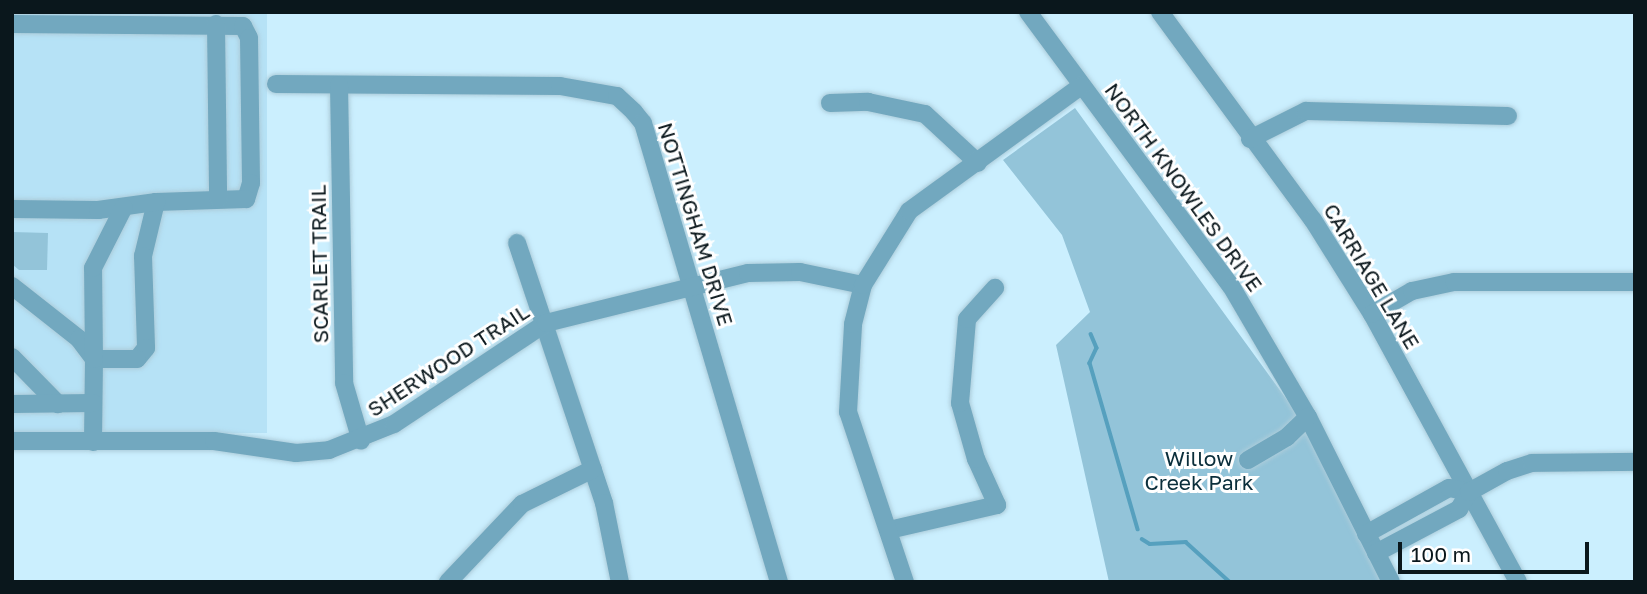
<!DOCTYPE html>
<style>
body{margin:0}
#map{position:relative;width:1647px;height:594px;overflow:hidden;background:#cbeffe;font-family:"Golos Text",sans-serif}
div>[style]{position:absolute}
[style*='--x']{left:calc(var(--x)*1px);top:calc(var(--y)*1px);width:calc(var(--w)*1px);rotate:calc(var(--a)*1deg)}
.built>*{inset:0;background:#b6e2f6;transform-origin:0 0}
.green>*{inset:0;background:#93c4d9}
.stream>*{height:3.5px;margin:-1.75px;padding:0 1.75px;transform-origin:1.75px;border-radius:1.75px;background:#56a0be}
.roads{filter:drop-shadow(0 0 2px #acccda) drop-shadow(0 0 2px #acccda)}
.minor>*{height:18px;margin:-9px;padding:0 9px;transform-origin:9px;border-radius:9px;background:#72a8bf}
span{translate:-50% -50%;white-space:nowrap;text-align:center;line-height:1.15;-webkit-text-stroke:6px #fff;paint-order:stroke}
.street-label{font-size:21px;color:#0a171c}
.park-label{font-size:21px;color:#0a2e3b}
.frame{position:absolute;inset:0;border:14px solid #0a171c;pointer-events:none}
.scale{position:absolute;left:1398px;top:542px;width:191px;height:32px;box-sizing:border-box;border:4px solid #0a171c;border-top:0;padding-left:9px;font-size:21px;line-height:24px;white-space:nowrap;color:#0a171c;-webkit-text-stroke:5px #fff;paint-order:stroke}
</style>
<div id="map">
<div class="built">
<div style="left:12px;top:12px;width:255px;height:421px"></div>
</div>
<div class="green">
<div style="clip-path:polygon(1075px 108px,1295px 411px,1382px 582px,1109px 582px,1056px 345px,1090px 312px,1062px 235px,1003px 160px)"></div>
<div style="clip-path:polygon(12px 232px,48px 233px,47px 270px,19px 270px,12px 264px)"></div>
</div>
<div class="stream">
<div style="--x:1091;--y:334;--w:15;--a:67"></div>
<div style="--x:1097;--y:348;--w:17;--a:115"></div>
<div style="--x:1090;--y:363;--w:173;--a:73.9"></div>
<div style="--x:1142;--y:539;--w:9;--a:32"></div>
<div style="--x:1150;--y:544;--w:36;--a:-3"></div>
<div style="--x:1186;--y:542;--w:59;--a:42.3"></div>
</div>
<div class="roads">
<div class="minor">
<div style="--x:1028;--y:12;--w:341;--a:53.5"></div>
<div style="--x:1231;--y:286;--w:152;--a:59.6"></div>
<div style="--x:1308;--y:417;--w:185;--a:63.3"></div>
<div style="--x:1160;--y:12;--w:258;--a:53.7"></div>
<div style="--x:1313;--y:220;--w:111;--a:57.9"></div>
<div style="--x:1372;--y:314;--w:305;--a:61.4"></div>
<div style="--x:12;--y:24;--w:231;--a:0.5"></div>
<div style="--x:243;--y:26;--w:13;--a:63"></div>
<div style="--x:249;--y:38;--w:145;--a:89.2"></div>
<div style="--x:251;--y:183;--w:17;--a:107"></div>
<div style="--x:246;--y:199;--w:90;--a:178.1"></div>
<div style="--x:156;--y:202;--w:56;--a:103.5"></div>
<div style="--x:143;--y:256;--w:92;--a:88.1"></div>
<div style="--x:146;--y:348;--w:14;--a:129"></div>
<div style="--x:137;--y:359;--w:43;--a:180"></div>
<div style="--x:94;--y:359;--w:83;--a:90.7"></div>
<div style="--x:216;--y:24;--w:175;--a:89.3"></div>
<div style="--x:276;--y:84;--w:284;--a:0.4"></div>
<div style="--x:560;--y:86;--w:58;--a:10"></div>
<div style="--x:617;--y:96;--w:23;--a:43"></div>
<div style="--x:634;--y:112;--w:14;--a:51"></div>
<div style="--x:643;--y:123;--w:479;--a:73.5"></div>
<div style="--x:339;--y:85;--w:298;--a:89"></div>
<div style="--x:344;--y:383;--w:60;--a:73.7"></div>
<div style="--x:830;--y:103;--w:38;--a:-2"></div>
<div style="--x:868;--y:102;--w:58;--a:11.9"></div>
<div style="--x:925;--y:114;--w:72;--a:42.8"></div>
<div style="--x:1250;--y:139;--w:63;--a:-26.6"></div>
<div style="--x:1306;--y:111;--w:202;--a:1.4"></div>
<div style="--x:12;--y:209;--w:86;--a:0.7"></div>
<div style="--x:98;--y:210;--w:59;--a:-7.9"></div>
<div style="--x:517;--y:243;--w:274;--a:71.5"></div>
<div style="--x:604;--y:503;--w:81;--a:78.6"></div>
<div style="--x:12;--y:286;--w:85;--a:38.3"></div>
<div style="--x:79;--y:339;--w:25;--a:53"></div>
<div style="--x:1372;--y:314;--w:46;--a:-29.9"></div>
<div style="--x:1412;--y:291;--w:43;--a:-12.1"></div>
<div style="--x:1454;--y:282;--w:181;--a:0"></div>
<div style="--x:12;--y:357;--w:66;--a:45.6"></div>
<div style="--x:94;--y:359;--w:91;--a:-90.6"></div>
<div style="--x:93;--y:268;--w:68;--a:-63.1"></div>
<div style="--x:12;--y:404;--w:81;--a:-0.7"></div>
<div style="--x:12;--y:441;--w:202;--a:0"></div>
<div style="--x:214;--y:441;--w:83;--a:8.3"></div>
<div style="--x:296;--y:453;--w:33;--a:-5"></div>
<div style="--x:329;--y:450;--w:70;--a:-21.8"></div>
<div style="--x:394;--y:424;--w:182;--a:-33.6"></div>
<div style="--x:546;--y:323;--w:208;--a:-13.9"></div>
<div style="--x:748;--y:273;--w:52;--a:-1.1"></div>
<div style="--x:800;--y:272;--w:64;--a:11.7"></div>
<div style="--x:1248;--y:460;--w:45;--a:-30.5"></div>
<div style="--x:1287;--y:437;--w:29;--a:-44"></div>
<div style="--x:889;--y:530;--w:111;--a:-13"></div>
<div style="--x:997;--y:505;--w:51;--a:-114.5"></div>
<div style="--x:976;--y:459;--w:58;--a:-105.9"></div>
<div style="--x:960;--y:403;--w:84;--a:-85.2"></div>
<div style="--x:967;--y:319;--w:42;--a:-47.9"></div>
<div style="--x:1366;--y:534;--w:95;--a:-29"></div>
<div style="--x:1449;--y:488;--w:20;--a:11"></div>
<div style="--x:1376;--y:553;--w:94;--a:-27.9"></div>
<div style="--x:1459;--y:509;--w:20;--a:-60"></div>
<div style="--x:1469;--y:492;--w:43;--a:-28.9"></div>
<div style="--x:1507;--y:471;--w:26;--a:-18"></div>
<div style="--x:1532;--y:463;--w:103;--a:-0.6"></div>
<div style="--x:448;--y:582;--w:108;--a:-46.5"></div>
<div style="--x:522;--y:504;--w:79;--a:-26.2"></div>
<div style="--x:905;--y:582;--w:179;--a:-108.5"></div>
<div style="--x:848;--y:412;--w:88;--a:-86.7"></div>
<div style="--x:853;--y:324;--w:40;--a:-75.6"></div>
<div style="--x:863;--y:285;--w:87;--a:-58.1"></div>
<div style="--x:909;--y:211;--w:213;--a:-36"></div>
</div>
</div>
<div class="street-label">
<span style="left:1184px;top:187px;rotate:54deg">NORTH KNOWLES DRIVE</span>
<span style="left:696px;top:224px;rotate:73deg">NOTTINGHAM DRIVE</span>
<span style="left:319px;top:264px;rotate:-91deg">SCARLET TRAIL</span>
<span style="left:1372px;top:276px;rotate:59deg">CARRIAGE LANE</span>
<span style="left:448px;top:360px;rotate:-33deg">SHERWOOD TRAIL</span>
</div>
<div class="park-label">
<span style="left:1199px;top:470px">Willow<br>Creek Park</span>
</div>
<div class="frame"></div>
<div class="scale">100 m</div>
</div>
